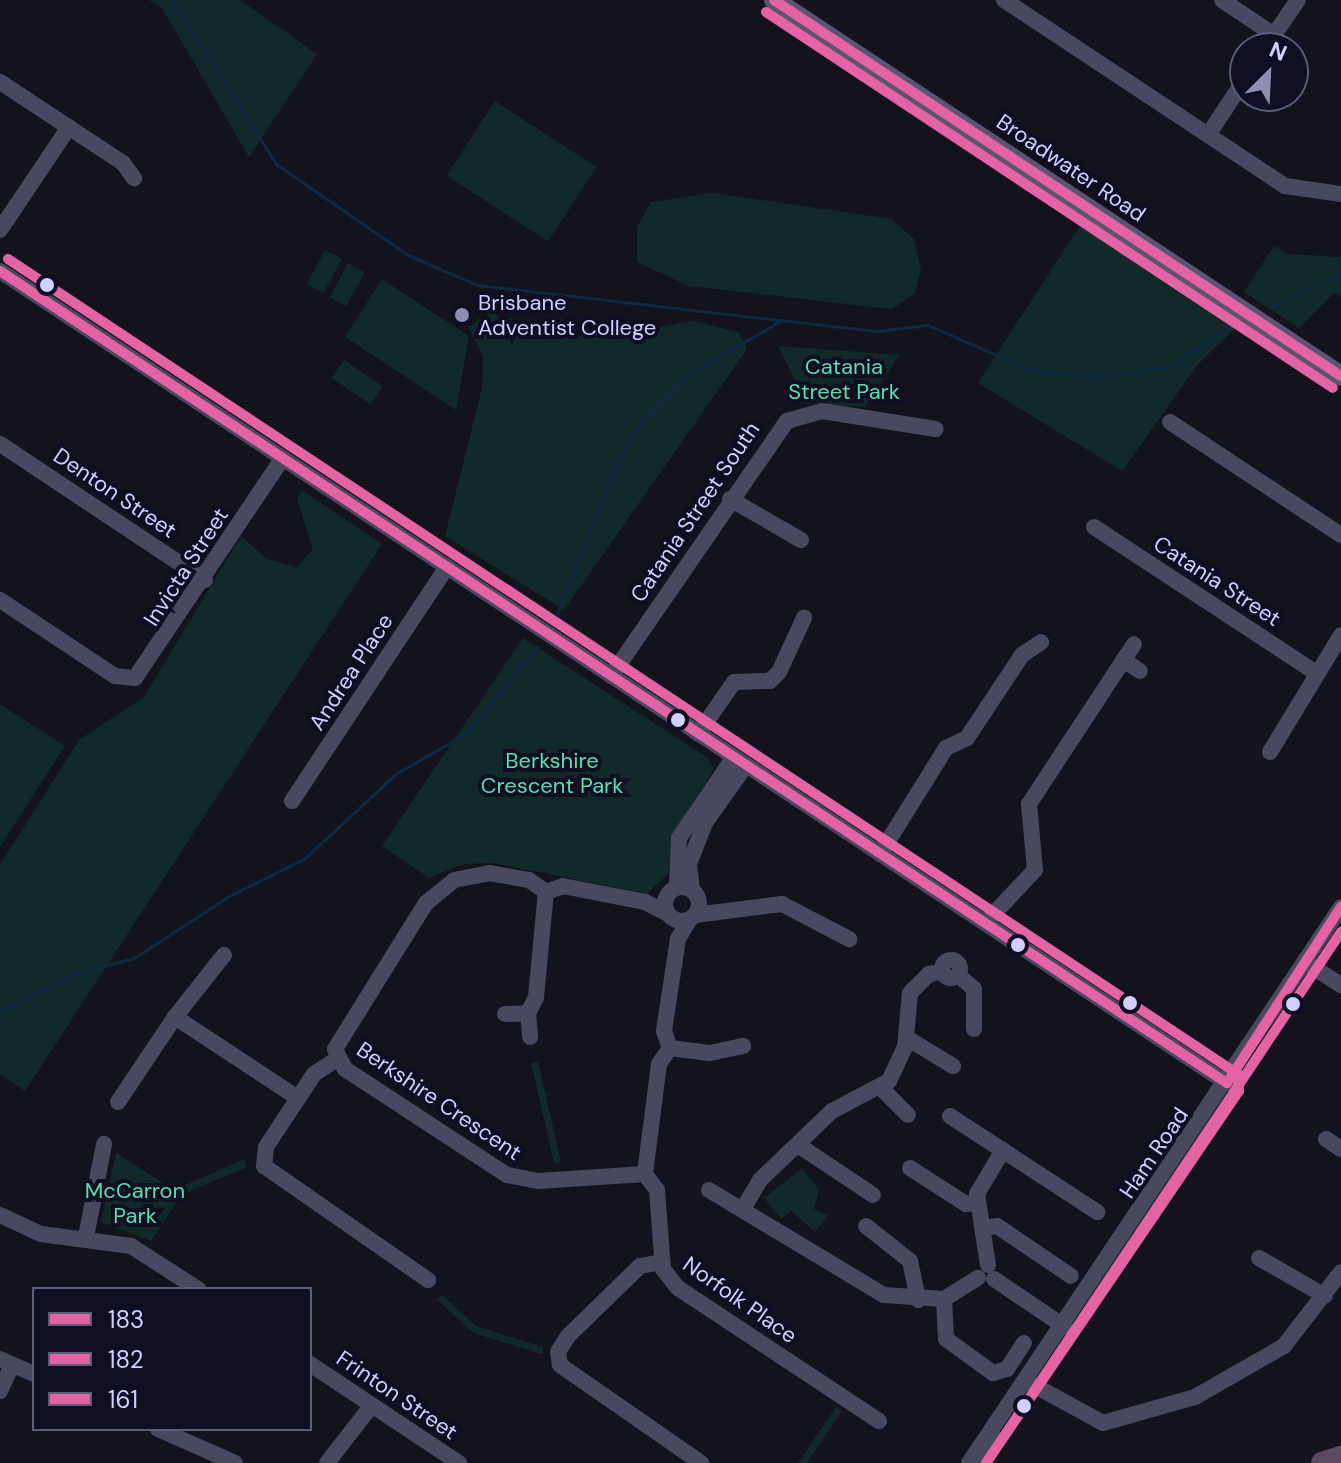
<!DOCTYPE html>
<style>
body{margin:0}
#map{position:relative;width:1341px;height:1463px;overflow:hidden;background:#13131e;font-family:"DM Sans",sans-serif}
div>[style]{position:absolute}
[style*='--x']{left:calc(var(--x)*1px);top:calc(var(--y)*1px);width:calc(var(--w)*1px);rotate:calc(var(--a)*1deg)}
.green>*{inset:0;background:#112928;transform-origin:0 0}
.stream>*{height:3px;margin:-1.5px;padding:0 1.5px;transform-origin:1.5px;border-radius:1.5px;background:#0d2944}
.minor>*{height:16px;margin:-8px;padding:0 8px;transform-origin:8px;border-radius:8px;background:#48495f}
.minor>.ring{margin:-8px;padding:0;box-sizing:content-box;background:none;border:16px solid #48495f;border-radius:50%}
.major>*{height:20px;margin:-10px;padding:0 10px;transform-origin:10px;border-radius:10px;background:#5a5371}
.highway>*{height:22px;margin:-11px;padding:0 11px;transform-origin:11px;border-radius:11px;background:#5a4962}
.bus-1>*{height:10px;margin:-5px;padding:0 5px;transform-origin:5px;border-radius:5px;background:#e463a4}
.bus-2>*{height:10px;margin:-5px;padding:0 5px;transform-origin:5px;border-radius:5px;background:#e463a4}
.bus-3>*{height:10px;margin:-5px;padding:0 5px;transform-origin:5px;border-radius:5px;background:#e463a4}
.dots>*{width:22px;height:22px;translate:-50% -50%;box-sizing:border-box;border:4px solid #0f0e23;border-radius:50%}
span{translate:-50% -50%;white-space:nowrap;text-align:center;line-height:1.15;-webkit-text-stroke:8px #0f0e23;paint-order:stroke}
.street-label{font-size:22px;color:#d0d0ff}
.poi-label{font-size:22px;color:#d0d0ff}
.left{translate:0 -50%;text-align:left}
.park-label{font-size:22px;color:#5bdfaf}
.legend{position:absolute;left:32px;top:1287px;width:280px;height:144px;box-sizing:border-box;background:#0f0e23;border:2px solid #5c5c7b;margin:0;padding:10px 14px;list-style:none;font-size:24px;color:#d0d0ff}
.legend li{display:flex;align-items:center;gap:16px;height:40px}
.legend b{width:40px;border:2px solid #5c5c7b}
.north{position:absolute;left:1229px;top:32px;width:80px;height:80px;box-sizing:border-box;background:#0f0e23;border:2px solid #5c5c7b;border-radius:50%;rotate:24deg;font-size:22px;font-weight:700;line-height:32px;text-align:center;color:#d0d0ff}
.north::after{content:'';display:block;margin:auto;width:28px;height:36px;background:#8e8eb0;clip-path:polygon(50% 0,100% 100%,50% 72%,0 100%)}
</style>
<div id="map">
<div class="green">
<div style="clip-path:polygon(149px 0,240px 0,317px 54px,249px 157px,162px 8px)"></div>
<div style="left:495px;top:101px;width:121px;height:89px;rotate:33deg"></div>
<div style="clip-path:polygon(713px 193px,892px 219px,914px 239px,921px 269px,915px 293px,892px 309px,855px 305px,689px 286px,637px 262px,637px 227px,651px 202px)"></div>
<div style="clip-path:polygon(1081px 224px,1237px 327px,1198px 364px,1122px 471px,978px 383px)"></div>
<div style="clip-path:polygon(1274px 246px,1287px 254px,1341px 257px,1341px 297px,1334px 293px,1299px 328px,1244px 292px)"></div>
<div style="left:325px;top:250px;width:19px;height:39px;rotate:28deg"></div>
<div style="left:348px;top:263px;width:19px;height:39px;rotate:28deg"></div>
<div style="clip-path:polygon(382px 279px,469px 336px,456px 410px,345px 337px)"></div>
<div style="clip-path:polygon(487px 312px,566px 335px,606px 337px,692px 321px,738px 332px,747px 349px,564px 610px,445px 536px,482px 388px,483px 356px,469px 328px)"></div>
<div style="clip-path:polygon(778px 346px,899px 355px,865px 407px,807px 404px)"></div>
<div style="left:344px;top:360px;width:47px;height:22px;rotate:34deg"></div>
<div style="clip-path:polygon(302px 490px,382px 544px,25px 1091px,0 1074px,0 865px,79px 740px,144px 697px,241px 536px,267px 559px,297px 567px,313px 549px,297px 500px)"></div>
<div style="clip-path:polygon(523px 638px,708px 758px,714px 769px,673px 839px,669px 873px,647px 894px,494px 863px,464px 864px,429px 878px,382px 846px)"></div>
<div style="clip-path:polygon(0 704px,65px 746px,0 847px)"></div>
<div style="left:538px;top:1062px;width:103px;height:7px;rotate:77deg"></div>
<div style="clip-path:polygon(116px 1153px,174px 1190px,245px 1159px,247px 1167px,181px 1195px,151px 1241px,101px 1222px)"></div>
<div style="clip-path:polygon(802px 1168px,819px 1190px,814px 1209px,828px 1215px,815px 1232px,791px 1211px,781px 1219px,764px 1198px)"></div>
<div style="clip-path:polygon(442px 1295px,476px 1326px,543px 1347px,542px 1354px,473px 1333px,437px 1299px)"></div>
<div style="left:836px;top:1407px;width:7px;height:73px;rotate:34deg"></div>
</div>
<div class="stream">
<div style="--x:172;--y:0;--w:194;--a:57.6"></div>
<div style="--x:276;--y:164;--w:160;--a:34.6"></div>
<div style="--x:408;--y:255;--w:75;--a:23.5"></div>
<div style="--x:477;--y:285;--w:403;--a:6.6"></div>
<div style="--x:877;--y:331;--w:51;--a:-6.7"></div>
<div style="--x:928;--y:325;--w:111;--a:23.8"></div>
<div style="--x:1030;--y:370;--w:70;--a:5.7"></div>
<div style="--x:1100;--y:377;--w:69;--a:-8.4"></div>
<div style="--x:1168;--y:367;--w:78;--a:-32.5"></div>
<div style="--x:1270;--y:308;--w:79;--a:-25.6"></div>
<div style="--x:557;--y:614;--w:174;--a:-68"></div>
<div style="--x:622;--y:453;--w:45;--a:-56.7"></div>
<div style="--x:647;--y:415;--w:52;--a:-45"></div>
<div style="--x:684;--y:378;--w:112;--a:-30.7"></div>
<div style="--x:0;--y:1012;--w:88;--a:-27.1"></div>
<div style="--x:78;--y:972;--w:58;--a:-14"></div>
<div style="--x:134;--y:958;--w:113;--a:-33.1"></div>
<div style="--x:229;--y:896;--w:84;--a:-26.3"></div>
<div style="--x:304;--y:859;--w:127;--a:-42.8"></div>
<div style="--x:397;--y:773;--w:83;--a:-29.7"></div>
<div style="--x:469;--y:732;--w:109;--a:-51.3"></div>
</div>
<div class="minor">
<div style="--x:1004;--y:0;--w:337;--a:33.5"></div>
<div style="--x:1285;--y:186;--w:57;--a:8.1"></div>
<div style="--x:1222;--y:0;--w:63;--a:33.9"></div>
<div style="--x:1265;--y:48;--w:58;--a:-55.5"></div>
<div style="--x:0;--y:82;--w:147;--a:33.4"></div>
<div style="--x:123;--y:163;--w:19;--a:54"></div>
<div style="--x:1208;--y:135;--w:67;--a:-56.5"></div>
<div style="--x:0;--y:230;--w:124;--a:-56.2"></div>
<div style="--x:0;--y:271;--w:1471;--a:33.5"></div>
<div style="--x:1170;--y:422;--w:205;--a:33.5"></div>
<div style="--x:0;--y:444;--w:246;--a:33.6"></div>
<div style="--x:730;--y:499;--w:82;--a:30"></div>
<div style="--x:1094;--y:527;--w:264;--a:33.3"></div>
<div style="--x:0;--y:600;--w:138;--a:33.5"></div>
<div style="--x:115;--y:676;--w:20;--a:6"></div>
<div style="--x:135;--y:678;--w:265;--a:-56.1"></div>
<div style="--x:1123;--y:660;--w:20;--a:33"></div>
<div style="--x:611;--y:676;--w:310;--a:-55.4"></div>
<div style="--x:787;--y:421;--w:36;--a:-16"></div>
<div style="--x:822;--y:411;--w:115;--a:9"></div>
<div style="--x:698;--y:734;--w:63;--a:-55.3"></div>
<div style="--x:734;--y:682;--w:36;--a:-2"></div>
<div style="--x:770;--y:681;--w:13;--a:-45"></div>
<div style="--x:779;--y:672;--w:60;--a:-65.2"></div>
<div style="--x:1270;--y:752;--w:137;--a:-58.7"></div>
<div style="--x:292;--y:801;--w:281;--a:-56.5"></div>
<div style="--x:880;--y:854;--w:125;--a:-58.1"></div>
<div style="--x:946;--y:748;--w:23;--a:-25"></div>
<div style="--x:967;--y:738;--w:100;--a:-56.5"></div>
<div style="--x:1022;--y:655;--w:23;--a:-34"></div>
<div class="ring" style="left:665px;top:887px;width:18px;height:18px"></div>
<div style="--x:677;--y:887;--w:49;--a:-87.7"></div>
<div style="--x:679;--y:838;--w:98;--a:-55.8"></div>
<div style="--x:692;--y:890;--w:26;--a:-97"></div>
<div style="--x:689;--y:864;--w:44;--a:-68.7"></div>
<div style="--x:705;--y:823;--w:71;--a:-54.7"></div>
<div style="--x:695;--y:915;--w:88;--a:-7.2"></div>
<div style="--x:782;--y:904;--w:76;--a:27.6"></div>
<div style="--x:690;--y:919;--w:23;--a:121"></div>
<div style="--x:678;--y:939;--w:93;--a:98.7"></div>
<div style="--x:664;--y:1031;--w:18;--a:71"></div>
<div style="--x:670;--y:1048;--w:19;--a:125"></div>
<div style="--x:659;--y:1064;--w:111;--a:97.3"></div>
<div style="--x:645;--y:1174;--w:20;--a:53"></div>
<div style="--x:657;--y:1190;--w:79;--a:85.7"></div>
<div style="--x:663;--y:1269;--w:24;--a:52"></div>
<div style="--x:678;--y:1288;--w:241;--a:33.5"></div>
<div style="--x:985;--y:923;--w:73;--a:-46.7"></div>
<div style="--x:1035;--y:870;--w:66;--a:-95.2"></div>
<div style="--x:1029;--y:804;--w:191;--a:-56.7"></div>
<div class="ring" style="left:942px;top:960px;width:2px;height:2px"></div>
<div style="--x:1305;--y:962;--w:43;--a:32.6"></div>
<div style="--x:958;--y:975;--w:21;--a:41"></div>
<div style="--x:974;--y:989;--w:40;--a:90"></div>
<div style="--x:528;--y:1013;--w:18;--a:-63"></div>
<div style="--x:536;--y:997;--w:105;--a:-84.6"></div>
<div style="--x:505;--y:1014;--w:23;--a:-2"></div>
<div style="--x:528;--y:1013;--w:24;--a:85"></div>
<div style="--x:175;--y:1017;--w:79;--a:-51.7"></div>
<div style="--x:907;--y:1038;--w:54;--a:31.3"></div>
<div style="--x:670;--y:1048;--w:40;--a:7.1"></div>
<div style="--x:710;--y:1053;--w:34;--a:-12"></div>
<div style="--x:337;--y:1059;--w:27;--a:147"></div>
<div style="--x:314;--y:1074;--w:87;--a:123.3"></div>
<div style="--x:266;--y:1147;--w:19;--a:96"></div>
<div style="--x:264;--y:1166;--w:200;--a:34.8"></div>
<div style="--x:881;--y:1088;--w:38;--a:45"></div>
<div style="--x:118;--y:1102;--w:102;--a:-56.2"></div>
<div style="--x:175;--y:1017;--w:147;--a:33.4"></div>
<div style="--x:950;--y:1116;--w:176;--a:33.1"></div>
<div style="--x:1326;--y:1139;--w:18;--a:34"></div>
<div style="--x:798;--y:1145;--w:90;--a:33.7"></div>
<div style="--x:910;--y:1168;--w:67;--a:32.7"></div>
<div style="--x:966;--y:1204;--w:12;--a:-9"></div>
<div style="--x:645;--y:1174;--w:107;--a:176.3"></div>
<div style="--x:538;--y:1181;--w:32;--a:-169"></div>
<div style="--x:507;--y:1175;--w:194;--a:-146.8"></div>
<div style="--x:345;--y:1069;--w:22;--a:-117"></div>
<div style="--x:335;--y:1049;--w:172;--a:-58.1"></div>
<div style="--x:426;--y:903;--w:36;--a:-39"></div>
<div style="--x:454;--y:880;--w:36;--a:-11"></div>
<div style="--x:489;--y:873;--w:41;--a:9.9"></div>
<div style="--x:529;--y:880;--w:21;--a:35"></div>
<div style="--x:546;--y:892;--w:18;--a:-19"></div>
<div style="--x:563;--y:886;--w:84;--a:11"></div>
<div style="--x:645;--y:902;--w:25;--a:27"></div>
<div style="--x:709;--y:1190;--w:204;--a:31"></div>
<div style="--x:884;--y:1295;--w:60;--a:3.8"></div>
<div style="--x:944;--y:1299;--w:40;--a:-32"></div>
<div style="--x:744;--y:1207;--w:31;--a:-59"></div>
<div style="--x:760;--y:1180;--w:100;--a:-43.8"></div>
<div style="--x:832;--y:1111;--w:64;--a:-27.8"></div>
<div style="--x:889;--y:1081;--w:38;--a:-65"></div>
<div style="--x:905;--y:1047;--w:54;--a:-84.7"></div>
<div style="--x:910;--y:993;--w:27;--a:-45"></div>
<div style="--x:929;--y:974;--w:13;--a:-9"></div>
<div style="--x:0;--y:1215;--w:45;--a:24.9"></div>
<div style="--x:41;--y:1234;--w:91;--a:7.6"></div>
<div style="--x:131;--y:1246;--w:80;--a:32.7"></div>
<div style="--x:866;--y:1226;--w:56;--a:38.5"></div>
<div style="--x:910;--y:1261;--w:40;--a:78"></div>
<div style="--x:983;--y:1228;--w:14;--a:-8"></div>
<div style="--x:997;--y:1226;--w:89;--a:34"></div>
<div style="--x:86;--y:1237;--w:95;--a:-79"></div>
<div style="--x:1259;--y:1258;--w:76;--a:29.9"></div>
<div style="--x:661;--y:1262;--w:21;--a:169"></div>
<div style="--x:640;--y:1266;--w:100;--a:135.8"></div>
<div style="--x:568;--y:1336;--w:19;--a:122"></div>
<div style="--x:558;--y:1352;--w:13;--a:81"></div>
<div style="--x:560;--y:1365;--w:172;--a:34.8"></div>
<div style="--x:988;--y:1265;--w:72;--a:-98.8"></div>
<div style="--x:977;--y:1194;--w:51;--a:-59.4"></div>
<div style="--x:994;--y:1279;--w:86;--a:34.1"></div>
<div style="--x:944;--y:1299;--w:40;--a:87.1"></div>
<div style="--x:946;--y:1339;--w:58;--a:35.9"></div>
<div style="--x:993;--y:1373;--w:15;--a:-16"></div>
<div style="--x:1007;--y:1369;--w:31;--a:-57"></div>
<div style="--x:0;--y:1359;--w:37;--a:24"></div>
<div style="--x:310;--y:1364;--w:179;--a:33.6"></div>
<div style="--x:1028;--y:1382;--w:85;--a:28.7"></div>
<div style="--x:1103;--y:1423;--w:96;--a:-15.8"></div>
<div style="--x:1195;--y:1397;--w:103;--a:-29.8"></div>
<div style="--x:1284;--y:1346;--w:93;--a:-52.4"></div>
<div style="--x:0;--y:1391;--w:29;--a:-65"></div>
<div style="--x:158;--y:1429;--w:84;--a:23.8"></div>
<div style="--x:327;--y:1463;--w:73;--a:-52.2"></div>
<div style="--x:969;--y:1463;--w:669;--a:-56.21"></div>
<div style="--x:983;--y:1463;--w:27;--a:-62"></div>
</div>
<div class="major">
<div style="--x:774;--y:0;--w:680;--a:33.55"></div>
</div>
<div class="highway">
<div style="--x:1322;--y:1463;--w:20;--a:-18"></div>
</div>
<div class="bus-1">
<div style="--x:774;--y:0;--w:680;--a:33.55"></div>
<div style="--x:0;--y:271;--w:1471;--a:33.5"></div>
<div style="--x:1227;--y:1083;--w:210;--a:-57.1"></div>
</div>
<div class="bus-2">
<div style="--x:766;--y:12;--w:680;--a:33.55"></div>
<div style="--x:986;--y:1463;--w:639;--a:-56.24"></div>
</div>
<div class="bus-3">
<div style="--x:8;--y:259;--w:1476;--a:33.53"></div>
<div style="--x:1238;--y:1074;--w:17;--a:87"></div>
<div style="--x:1239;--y:1091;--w:450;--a:124.2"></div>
</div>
<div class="dots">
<div style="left:47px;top:285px;background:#d0d0ff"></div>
<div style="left:462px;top:315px;background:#8e8eb0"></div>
<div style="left:678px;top:720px;background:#d0d0ff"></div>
<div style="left:1018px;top:945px;background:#d0d0ff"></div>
<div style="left:1130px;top:1003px;background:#d0d0ff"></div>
<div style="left:1293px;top:1004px;background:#d0d0ff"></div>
<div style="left:1024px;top:1406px;background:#d0d0ff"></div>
</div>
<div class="street-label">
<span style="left:1071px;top:168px;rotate:34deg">Broadwater Road</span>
<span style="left:115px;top:493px;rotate:34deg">Denton Street</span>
<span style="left:695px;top:512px;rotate:-56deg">Catania Street South</span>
<span style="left:186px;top:567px;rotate:-57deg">Invicta Street</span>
<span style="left:1217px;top:581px;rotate:33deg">Catania Street</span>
<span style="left:351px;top:672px;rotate:-57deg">Andrea Place</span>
<span style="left:439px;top:1101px;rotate:34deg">Berkshire Crescent</span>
<span style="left:1154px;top:1153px;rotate:-56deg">Ham Road</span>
<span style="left:740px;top:1300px;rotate:35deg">Norfolk Place</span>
<span style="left:397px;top:1395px;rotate:34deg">Frinton Street</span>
</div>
<div class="poi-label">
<span class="left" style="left:478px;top:315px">Brisbane<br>Adventist College</span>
</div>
<div class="park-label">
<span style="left:844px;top:379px">Catania<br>Street Park</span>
<span style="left:552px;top:773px">Berkshire<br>Crescent Park</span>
<span style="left:135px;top:1203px">McCarron<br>Park</span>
</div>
<ul class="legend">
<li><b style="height:10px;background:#e463a4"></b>183</li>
<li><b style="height:10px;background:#e463a4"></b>182</li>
<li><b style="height:10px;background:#e463a4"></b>161</li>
</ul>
<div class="north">N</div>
</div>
